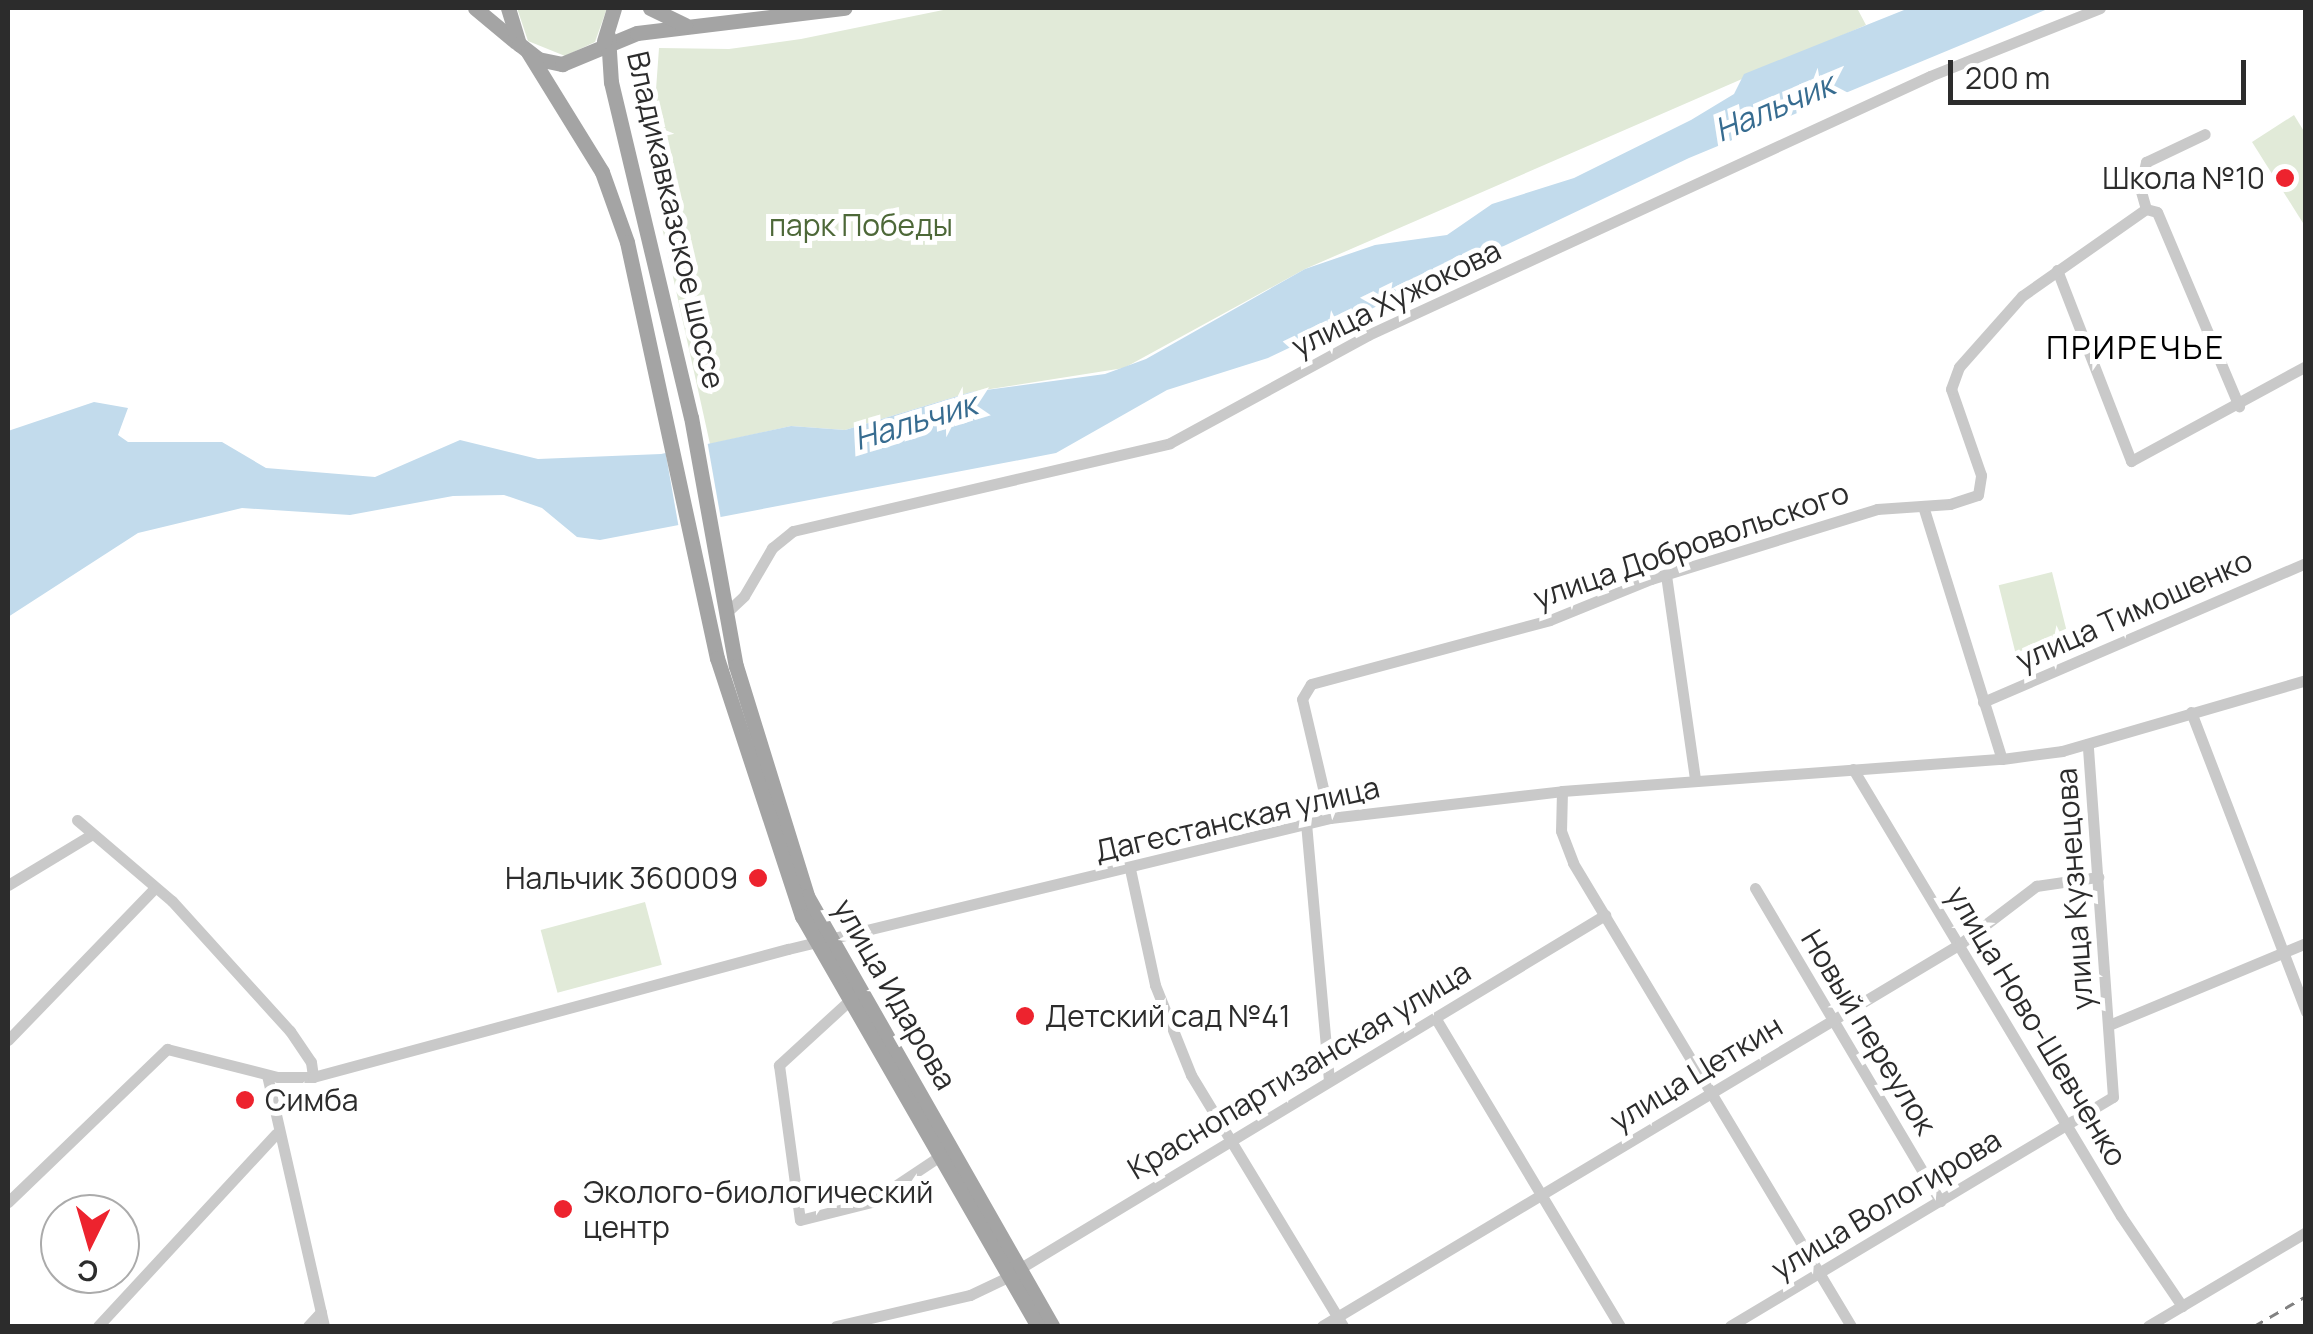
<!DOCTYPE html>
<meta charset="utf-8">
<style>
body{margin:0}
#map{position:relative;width:2313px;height:1334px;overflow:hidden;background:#fff;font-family:Manrope,sans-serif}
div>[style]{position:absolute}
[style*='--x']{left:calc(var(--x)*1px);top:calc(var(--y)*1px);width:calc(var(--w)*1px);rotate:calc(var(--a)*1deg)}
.green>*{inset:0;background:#e1ead8;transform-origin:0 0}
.water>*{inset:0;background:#c2dbec}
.pier>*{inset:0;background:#fff;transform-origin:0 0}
.minor>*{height:11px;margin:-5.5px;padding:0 5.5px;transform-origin:5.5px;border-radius:5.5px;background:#c9c9c9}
.major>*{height:15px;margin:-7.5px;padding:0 7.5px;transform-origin:7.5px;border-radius:7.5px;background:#a4a4a4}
.rail>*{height:2.5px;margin-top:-1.25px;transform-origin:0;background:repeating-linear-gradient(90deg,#818181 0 10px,transparent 0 18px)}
.dots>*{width:28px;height:28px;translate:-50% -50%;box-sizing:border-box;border:5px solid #fff;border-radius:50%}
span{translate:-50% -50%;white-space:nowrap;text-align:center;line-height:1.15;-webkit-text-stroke:10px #fff;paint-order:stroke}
.poi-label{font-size:30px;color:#2c2c2c}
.right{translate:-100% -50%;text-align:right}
.left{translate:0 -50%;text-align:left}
.street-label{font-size:30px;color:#2c2c2c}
.park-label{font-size:30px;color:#4d6838}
.water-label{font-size:32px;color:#376c90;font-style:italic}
.neighbourhood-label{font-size:32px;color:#000;letter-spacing:2.5px}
.frame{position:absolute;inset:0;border:10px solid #2c2c2c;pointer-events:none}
.north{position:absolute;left:40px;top:1194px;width:100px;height:100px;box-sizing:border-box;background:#fff;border:2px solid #ababab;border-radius:50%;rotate:185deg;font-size:28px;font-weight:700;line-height:40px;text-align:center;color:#2c2c2c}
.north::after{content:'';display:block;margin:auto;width:35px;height:45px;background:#ed232e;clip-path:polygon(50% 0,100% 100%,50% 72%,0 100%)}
.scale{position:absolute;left:1948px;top:60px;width:298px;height:45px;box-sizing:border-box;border:5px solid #2c2c2c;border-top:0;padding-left:12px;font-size:30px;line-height:35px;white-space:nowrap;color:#2c2c2c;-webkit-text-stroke:8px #fff;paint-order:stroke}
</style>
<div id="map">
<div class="green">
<div style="clip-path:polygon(517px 8px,607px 8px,595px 42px,565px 56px,528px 41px)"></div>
<div style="clip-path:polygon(953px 8px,1857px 8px,1866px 25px,1305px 269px,1124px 368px,971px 392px,845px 430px,791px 426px,710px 444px,650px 173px,659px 48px,729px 49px,801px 39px)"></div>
<div style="clip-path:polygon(2294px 115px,2305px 133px,2303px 223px,2252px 142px)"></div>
<div style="left:2052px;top:572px;width:69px;height:55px;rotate:76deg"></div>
<div style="left:645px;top:902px;width:65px;height:108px;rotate:75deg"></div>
</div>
<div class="water">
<div style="clip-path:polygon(1909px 8px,2050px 8px,1689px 158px,1268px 358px,1167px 390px,1056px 453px,600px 540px,577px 537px,542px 508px,504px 495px,453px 496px,350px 515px,242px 508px,138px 533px,8px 617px,8px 431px,94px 402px,128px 408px,118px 435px,128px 442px,222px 442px,266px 468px,375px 477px,460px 440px,538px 459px,661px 454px,791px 426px,845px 430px,971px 392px,1105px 374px,1146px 359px,1305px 269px,1375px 245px,1447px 235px,1492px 204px,1574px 178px,1691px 120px,1734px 94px,1744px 74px)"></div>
</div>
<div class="pier">
<div style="left:707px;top:440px;width:83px;height:43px;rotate:80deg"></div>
</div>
<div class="minor">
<div style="--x:2146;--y:209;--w:11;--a:15"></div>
<div style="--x:2157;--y:212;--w:211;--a:67.1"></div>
<div style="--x:2057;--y:270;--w:205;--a:68.8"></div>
<div style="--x:2131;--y:461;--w:199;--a:-28.5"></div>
<div style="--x:1923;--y:506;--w:265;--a:72.7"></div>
<div style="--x:1666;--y:575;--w:207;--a:81.9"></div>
<div style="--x:727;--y:612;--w:23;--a:-43"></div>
<div style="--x:744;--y:596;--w:56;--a:-59.7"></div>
<div style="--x:772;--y:548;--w:27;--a:-39"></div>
<div style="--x:793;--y:531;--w:387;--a:-13.1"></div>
<div style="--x:1170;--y:443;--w:226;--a:-28.6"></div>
<div style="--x:1368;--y:335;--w:619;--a:-24.74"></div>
<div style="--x:1930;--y:76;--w:183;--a:-21.8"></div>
<div style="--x:1983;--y:702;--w:352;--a:-23.3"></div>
<div style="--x:2191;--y:712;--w:321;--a:69"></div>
<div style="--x:1853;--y:769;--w:521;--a:59.06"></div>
<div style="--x:2121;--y:1216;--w:109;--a:55.9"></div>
<div style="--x:1562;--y:791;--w:40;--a:91.4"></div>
<div style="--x:1561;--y:831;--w:34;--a:69"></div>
<div style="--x:1573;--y:863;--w:540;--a:59.02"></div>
<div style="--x:1330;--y:818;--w:122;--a:-103.2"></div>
<div style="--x:1302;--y:699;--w:17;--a:-59"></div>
<div style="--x:1311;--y:684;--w:247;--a:-15"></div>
<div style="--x:1550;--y:620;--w:109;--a:-22.1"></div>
<div style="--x:1651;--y:579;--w:237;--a:-17.2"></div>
<div style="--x:1877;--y:509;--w:73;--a:-3.9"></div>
<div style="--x:1950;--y:504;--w:29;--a:-18"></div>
<div style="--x:1978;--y:495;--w:20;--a:-81"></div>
<div style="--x:1981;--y:475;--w:91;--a:-109.2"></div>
<div style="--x:1951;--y:389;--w:23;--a:-70"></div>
<div style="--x:1959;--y:367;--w:95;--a:-48.4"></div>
<div style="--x:2022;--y:296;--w:151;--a:-35.1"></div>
<div style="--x:2146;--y:209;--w:22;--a:-106"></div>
<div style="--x:2140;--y:188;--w:27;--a:-77"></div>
<div style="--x:2146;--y:162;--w:65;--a:-25.4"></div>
<div style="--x:77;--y:820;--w:125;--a:40.5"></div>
<div style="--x:172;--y:901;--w:176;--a:47.8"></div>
<div style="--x:290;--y:1031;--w:37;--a:56"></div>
<div style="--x:311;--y:1062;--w:15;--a:82"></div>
<div style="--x:1306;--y:823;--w:257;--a:84.9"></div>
<div style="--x:1130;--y:869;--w:119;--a:77.8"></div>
<div style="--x:1155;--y:985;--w:97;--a:68.2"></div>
<div style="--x:1191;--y:1075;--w:293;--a:58.8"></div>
<div style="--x:8;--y:885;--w:97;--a:-31.1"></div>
<div style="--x:1755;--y:888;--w:364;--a:59.4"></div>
<div style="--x:851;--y:999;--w:98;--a:137.5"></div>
<div style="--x:779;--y:1065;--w:156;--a:82.3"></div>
<div style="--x:800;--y:1220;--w:73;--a:-14.2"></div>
<div style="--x:871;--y:1202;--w:87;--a:-33.7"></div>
<div style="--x:1436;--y:1019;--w:358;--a:59.1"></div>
<div style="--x:2109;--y:1025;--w:213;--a:-22.6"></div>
<div style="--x:8;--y:1040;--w:211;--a:-46"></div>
<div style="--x:267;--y:1075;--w:257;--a:77.2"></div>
<div style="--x:8;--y:1202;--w:221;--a:-43.9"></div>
<div style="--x:167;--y:1049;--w:114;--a:14.2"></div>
<div style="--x:278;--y:1077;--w:35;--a:0"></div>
<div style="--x:313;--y:1077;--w:492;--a:-15.1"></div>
<div style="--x:788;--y:949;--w:558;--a:-13.59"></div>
<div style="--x:1330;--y:818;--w:234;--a:-6.6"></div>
<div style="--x:1562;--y:791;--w:441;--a:-4.2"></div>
<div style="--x:2002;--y:759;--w:61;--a:-7.6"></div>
<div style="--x:2062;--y:751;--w:254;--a:-16.2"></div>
<div style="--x:1019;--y:1269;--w:685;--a:-31.14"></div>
<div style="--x:98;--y:1326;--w:262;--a:-47.2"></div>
<div style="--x:308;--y:1326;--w:19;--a:-47"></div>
<div style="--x:836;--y:1326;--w:138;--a:-13"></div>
<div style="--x:970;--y:1295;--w:44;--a:-25.4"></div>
<div style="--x:1322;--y:1326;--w:744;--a:-30.91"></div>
<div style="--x:1960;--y:944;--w:96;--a:-37.3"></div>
<div style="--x:2036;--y:886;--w:63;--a:-8.3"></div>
<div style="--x:1730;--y:1326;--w:446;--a:-30.9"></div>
<div style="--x:2113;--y:1097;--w:354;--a:-94.1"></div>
<div style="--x:2148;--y:1326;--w:184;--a:-30.7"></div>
</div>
<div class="major">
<div style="--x:475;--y:8;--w:53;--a:39.7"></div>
<div style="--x:508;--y:8;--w:38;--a:73"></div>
<div style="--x:519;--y:44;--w:24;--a:38"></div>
<div style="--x:538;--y:59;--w:25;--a:12"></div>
<div style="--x:562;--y:64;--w:81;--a:-22.5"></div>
<div style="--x:637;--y:33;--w:209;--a:-6.9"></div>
<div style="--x:650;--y:8;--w:39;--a:26"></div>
<div style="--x:608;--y:36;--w:46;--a:86.3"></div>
<div style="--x:611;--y:82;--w:344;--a:76.6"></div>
<div style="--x:691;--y:417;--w:253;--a:79.8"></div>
<div style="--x:736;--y:666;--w:241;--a:72.8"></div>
<div style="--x:807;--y:896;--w:495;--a:60.3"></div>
<div style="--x:604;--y:41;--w:34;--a:-73"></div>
<div style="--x:528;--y:52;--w:141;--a:58.3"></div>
<div style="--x:602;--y:172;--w:74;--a:70.3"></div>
<div style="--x:627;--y:242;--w:426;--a:77.8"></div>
<div style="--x:717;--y:658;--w:272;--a:71.8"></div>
<div style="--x:802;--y:916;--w:473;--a:60.1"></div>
</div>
<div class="rail">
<div style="--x:2254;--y:1326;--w:60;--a:-30"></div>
</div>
<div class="dots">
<div style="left:2285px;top:178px;background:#ed232e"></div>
<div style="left:758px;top:878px;background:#ed232e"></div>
<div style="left:1025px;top:1016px;background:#ed232e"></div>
<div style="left:245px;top:1100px;background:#ed232e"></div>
<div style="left:563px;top:1209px;background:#ed232e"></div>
</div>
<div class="poi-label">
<span class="right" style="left:2265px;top:178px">Школа №10</span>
<span class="right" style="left:738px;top:878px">Нальчик 360009</span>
<span class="left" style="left:1045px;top:1016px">Детский сад №41</span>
<span class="left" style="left:265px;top:1100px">Симба</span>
<span class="left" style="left:583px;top:1209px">Эколого-биологический<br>центр</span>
</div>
<div class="street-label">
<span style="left:676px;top:220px;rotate:77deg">Владикавказское шоссе</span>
<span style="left:1396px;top:298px;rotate:-26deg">улица Хужокова</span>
<span style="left:1691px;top:545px;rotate:-19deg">улица Добровольского</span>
<span style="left:2134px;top:610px;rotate:-24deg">улица Тимошенко</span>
<span style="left:1237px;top:819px;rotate:-13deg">Дагестанская улица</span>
<span style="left:2074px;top:889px;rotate:-94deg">улица Кузнецова</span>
<span style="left:895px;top:994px;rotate:60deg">улица Идарова</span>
<span style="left:2037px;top:1026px;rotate:59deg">улица Ново-Шевченко</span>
<span style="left:1869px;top:1032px;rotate:59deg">Новый переулок</span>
<span style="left:1299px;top:1070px;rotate:-31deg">Краснопартизанская улица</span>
<span style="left:1696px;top:1073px;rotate:-31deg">улица Цеткин</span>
<span style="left:1886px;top:1204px;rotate:-31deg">улица Вологирова</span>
</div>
<div class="park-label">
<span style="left:861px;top:225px">парк Победы</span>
</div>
<div class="water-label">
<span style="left:1774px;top:107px;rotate:-23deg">Нальчик</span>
<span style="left:915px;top:421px;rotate:-17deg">Нальчик</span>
</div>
<div class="neighbourhood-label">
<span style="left:2136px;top:347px">ПРИРЕЧЬЕ</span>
</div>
<div class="frame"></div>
<div class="north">С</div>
<div class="scale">200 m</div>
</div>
